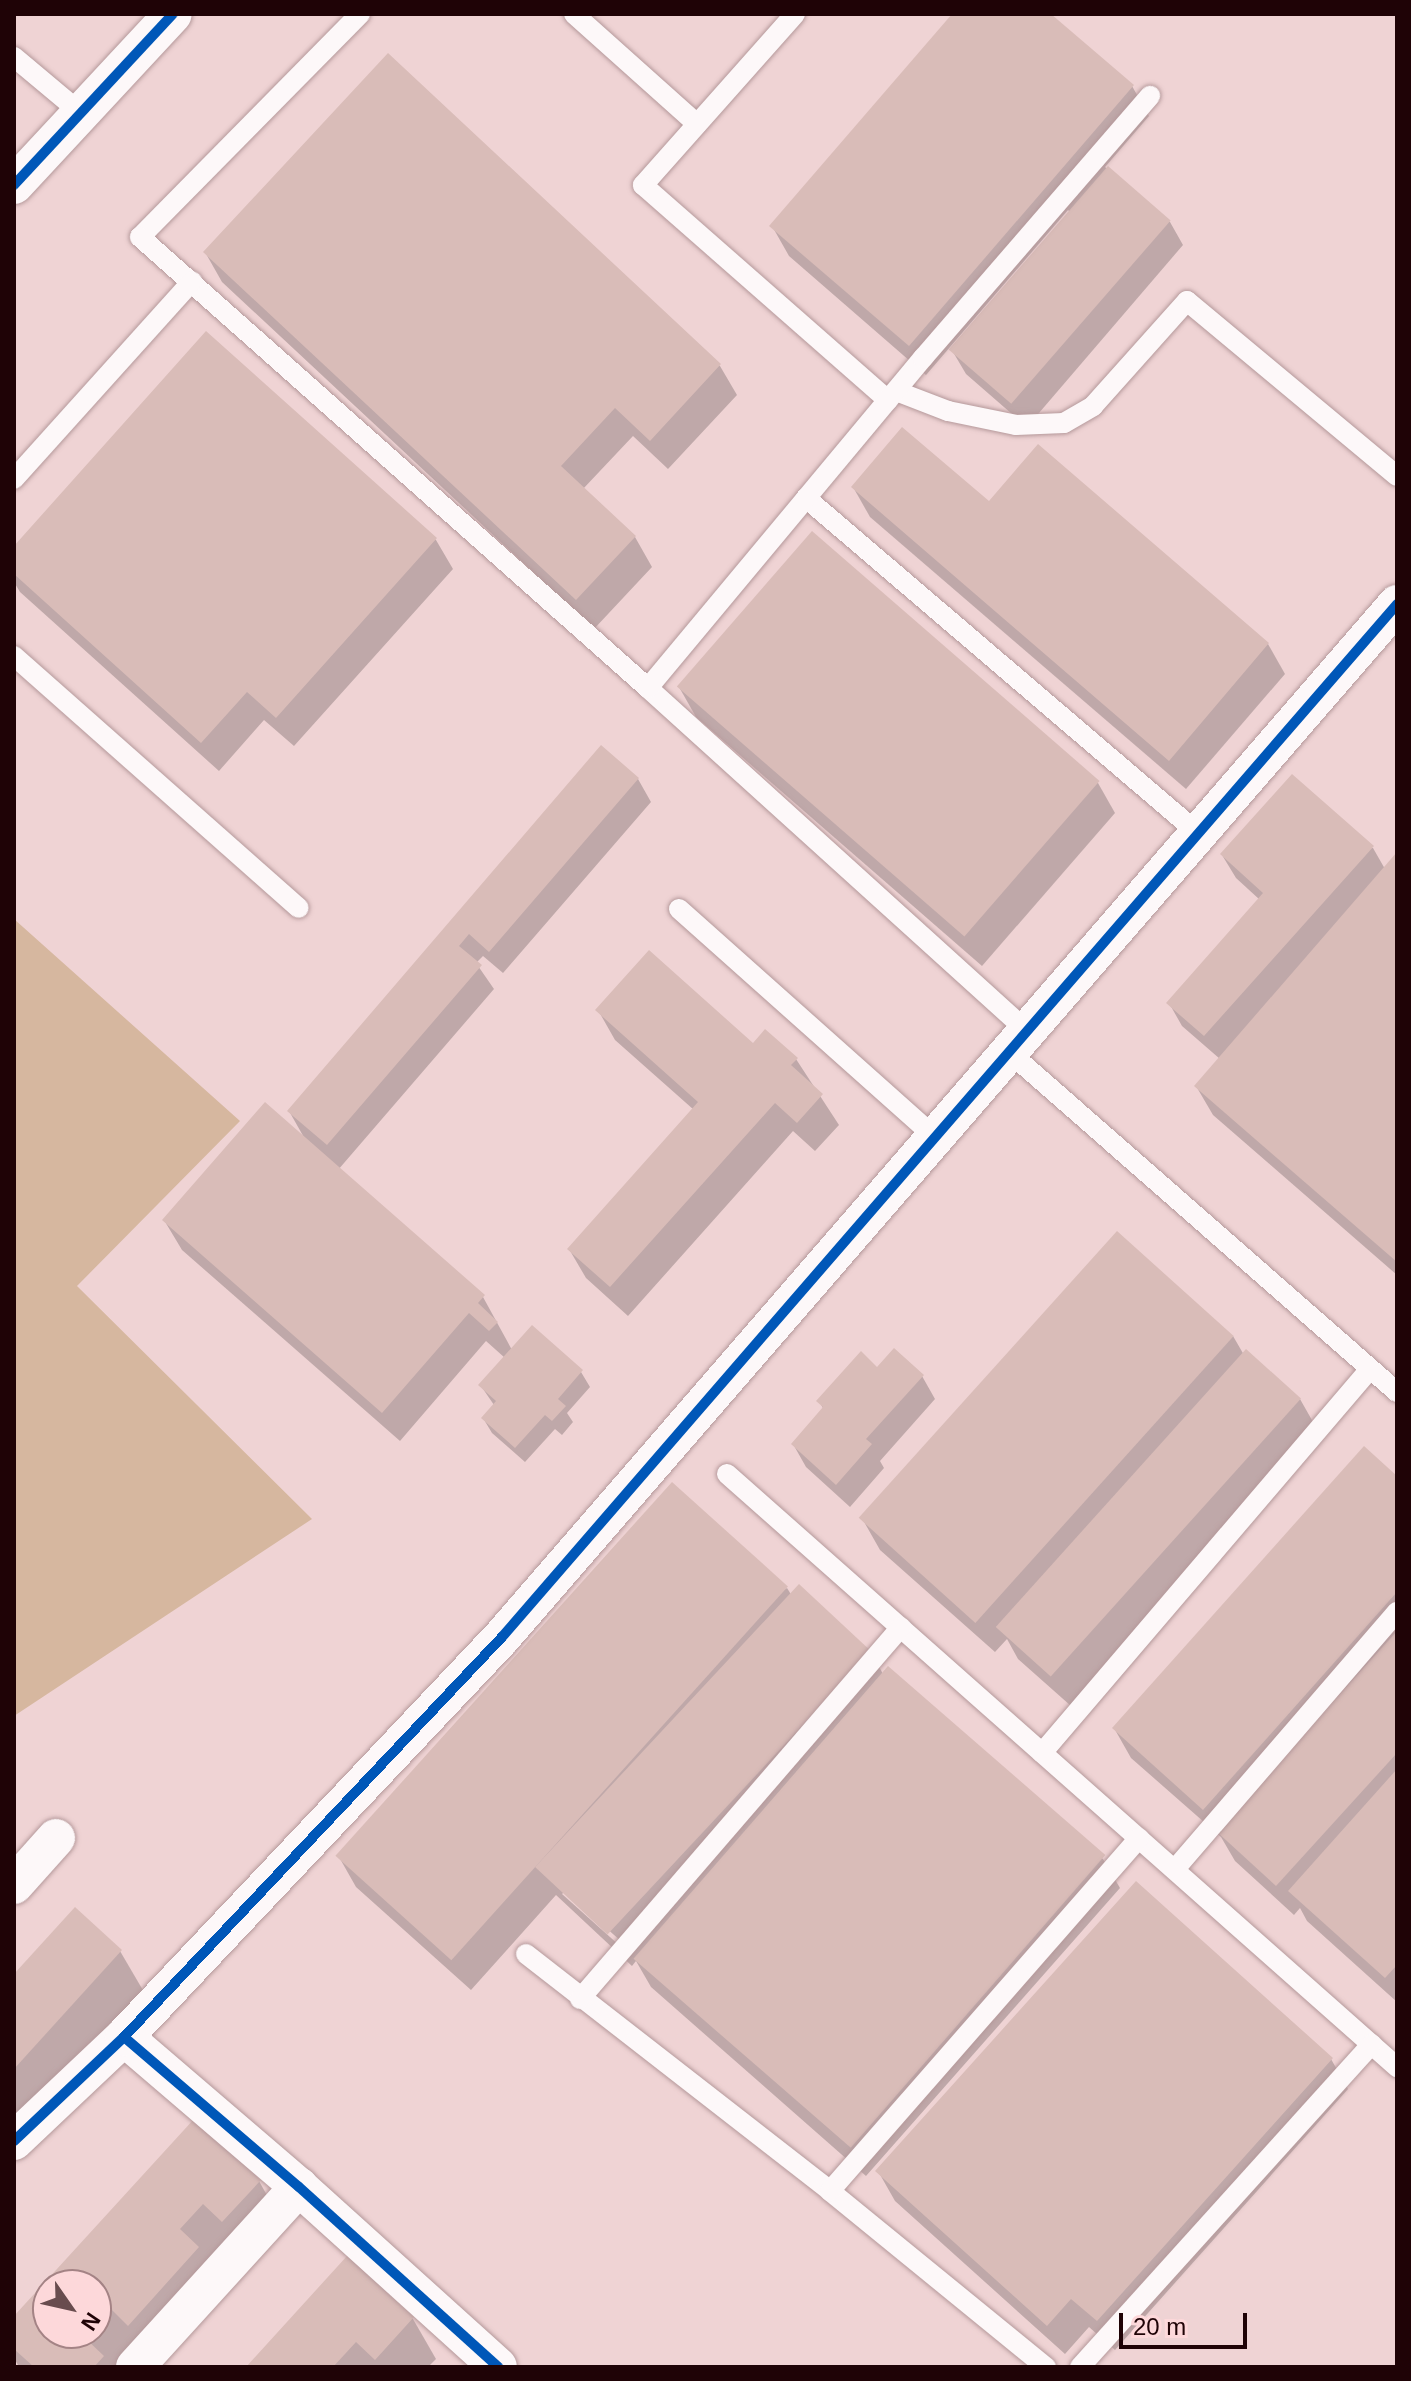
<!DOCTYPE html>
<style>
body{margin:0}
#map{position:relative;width:1411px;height:2381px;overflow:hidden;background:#efd3d4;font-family:Arial,sans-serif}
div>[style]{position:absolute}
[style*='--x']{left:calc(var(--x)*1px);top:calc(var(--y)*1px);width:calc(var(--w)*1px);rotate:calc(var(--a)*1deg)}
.green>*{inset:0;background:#d6b79f}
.shadow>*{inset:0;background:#0003}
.building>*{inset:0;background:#d9bcb8;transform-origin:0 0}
.roads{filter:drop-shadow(0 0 2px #b5999b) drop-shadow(0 0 2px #b5999b)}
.lane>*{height:20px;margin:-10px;padding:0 10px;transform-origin:10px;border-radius:10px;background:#fdf8f9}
.street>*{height:38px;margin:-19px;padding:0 19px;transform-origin:19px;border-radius:19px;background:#fdf8f9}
.cycleway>*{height:10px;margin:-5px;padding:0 5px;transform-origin:5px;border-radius:5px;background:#0057b8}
span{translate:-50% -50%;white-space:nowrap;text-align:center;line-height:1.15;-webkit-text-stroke:6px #fdd8da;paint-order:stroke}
.frame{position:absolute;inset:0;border:16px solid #1f0306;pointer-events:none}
.north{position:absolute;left:32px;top:2269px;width:80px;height:80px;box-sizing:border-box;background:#fdd8da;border:2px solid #a48385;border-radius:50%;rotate:124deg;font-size:22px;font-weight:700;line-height:32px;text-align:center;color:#1f0306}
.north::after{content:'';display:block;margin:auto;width:28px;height:36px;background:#684c4e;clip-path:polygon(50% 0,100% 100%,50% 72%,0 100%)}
.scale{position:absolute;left:1119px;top:2313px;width:128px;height:36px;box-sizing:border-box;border:4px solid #1f0306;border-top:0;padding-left:10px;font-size:24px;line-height:28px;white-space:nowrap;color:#1f0306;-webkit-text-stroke:6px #fdd8da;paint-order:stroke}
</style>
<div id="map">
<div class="green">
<div style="clip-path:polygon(14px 919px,240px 1121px,77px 1286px,312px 1519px,14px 1716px)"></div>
</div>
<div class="shadow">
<div style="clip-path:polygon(955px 14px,1048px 14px,1132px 86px,1149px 116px,1105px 167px,1170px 222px,1183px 245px,1027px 427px,966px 374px,953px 352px,1071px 213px,1068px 210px,926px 375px,789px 256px,772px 226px)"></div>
<div style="clip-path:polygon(388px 56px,720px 366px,737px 395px,668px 469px,633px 436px,583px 489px,635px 537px,652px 567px,594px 629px,222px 282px,205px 252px)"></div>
<div style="clip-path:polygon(206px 334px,436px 540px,453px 569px,294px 746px,264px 720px,219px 771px,20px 592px,14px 582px,14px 549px)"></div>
<div style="clip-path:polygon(853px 487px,989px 504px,1268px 644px,1285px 674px,1186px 789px,870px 517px)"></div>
<div style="clip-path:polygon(812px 534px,1098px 783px,1115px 813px,982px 966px,696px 717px,679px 687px)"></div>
<div style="clip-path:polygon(601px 748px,638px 779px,651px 802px,503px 973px,483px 956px,476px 963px,494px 989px,338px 1170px,483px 1297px,512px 1350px,581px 1372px,590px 1387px,567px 1413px,573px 1422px,562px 1435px,555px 1429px,525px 1462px,492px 1433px,483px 1418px,494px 1405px,481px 1386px,505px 1358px,486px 1341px,400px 1441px,182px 1250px,164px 1220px,306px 1141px,289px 1111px)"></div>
<div style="clip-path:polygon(1373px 848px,1385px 869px,1397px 855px,1397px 1275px,1213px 1115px,1196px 1086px,1220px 1059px,1182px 1026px,1169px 1003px,1260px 900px,1236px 878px,1222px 855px)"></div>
<div style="clip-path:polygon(598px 1010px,753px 1046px,796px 1059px,839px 1125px,815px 1151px,793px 1131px,628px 1316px,586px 1278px,569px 1249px,694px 1110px,615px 1040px)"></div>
<div style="clip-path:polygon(1233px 1336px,1244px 1355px,1300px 1399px,1317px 1429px,1071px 1706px,1018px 1659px,1007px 1639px,995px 1652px,880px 1550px,863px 1520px)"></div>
<div style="clip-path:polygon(877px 1369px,922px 1376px,935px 1399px,880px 1461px,884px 1468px,850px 1507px,806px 1467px,793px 1444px,824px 1410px,819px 1401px)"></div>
<div style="clip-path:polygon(1397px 1479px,1397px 2002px,1307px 1921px,1300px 1908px,1294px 1915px,1235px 1861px,1221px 1837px,1131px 1758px,1114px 1728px)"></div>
<div style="clip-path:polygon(evenodd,787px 1588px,792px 1596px,871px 1652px,883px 1674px,1103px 1859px,1120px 1888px,866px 2176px,651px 1987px,636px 1961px,632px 1966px,556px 1895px,471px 1990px,356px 1887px,339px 1857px,787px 1588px,565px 1891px,623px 1943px,620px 1946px,562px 1894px,565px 1891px)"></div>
<div style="clip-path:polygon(120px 1951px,144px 1992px,14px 2135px,14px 1977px)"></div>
<div style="clip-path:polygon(1331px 2059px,1348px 2089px,1115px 2350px,1089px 2327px,1065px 2354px,895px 2201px,878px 2171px)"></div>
<div style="clip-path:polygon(evenodd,194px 2122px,259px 2181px,282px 2222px,134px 2347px,116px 2367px,19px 2367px,14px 2358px,14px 2319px,194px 2122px,48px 2285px,96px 2285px,96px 2333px,48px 2333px,48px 2285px)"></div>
<div style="clip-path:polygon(347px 2259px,413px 2319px,436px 2359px,428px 2367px,249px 2367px)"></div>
</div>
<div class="building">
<div style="clip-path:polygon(952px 14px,1051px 14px,1134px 85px,909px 346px,769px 226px)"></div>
<div style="clip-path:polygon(388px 53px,721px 364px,650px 441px,615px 408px,561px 466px,636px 536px,576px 600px,203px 252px)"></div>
<div style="left:1108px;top:166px;width:83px;height:243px;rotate:41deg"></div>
<div style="clip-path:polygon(206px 331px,437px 538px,276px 718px,247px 692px,201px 743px,14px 574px,14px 546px)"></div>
<div style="clip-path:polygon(902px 427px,989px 501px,1038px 444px,1269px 643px,1169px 761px,851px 487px)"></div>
<div style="left:812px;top:531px;width:381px;height:206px;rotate:41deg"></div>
<div style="clip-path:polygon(601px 745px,639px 778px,489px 952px,469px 934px,459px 946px,482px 965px,327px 1145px,287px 1111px)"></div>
<div style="clip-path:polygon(1292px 774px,1374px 846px,1204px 1036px,1166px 1003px,1263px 893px,1220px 854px)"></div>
<div style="clip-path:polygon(1397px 852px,1397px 1262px,1194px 1086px)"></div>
<div style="clip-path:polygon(649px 950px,753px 1043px,765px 1029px,798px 1058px,791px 1065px,823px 1094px,797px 1123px,775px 1103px,610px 1287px,567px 1249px,698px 1102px,595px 1010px)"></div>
<div style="clip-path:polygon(265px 1102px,485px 1295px,478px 1303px,498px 1322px,489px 1331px,469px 1313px,382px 1413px,162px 1220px)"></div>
<div style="left:1117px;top:1231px;width:157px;height:386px;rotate:42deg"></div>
<div style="clip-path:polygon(532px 1325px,583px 1370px,558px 1399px,566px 1406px,552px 1421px,545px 1415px,515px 1448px,481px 1418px,496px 1401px,478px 1385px)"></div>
<div style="clip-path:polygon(894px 1348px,924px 1375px,866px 1439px,872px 1444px,836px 1485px,791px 1444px,823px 1407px,816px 1401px,861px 1351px,877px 1367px)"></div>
<div style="left:1246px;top:1349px;width:74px;height:374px;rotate:42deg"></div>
<div style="clip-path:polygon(1364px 1446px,1397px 1476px,1397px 1592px,1203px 1810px,1112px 1728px)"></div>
<div style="left:672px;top:1482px;width:156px;height:503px;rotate:42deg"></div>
<div style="left:799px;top:1584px;width:99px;height:387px;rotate:43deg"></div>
<div style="clip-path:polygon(1397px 1631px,1397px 1753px,1276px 1886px,1216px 1831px)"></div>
<div style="left:888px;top:1666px;width:288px;height:388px;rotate:41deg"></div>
<div style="clip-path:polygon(1397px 1769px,1397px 1965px,1385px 1978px,1288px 1891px)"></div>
<div style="clip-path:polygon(1136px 1881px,1333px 2058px,1097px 2321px,1071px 2299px,1047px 2326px,875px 2171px)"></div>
<div style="clip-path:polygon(75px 1907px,122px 1950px,14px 2069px,14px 1974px)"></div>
<div style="clip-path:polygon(194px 2119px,261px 2180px,222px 2222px,203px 2204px,180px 2229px,199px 2247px,128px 2326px,110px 2308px,96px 2324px,96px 2285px,48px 2285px,48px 2333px,88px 2333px,84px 2337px,104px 2356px,94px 2367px,34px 2367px,14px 2349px,14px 2316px)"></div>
<div style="clip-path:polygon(347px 2256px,414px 2317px,375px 2360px,356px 2342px,333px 2367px,246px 2367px)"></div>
</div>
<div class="roads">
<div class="lane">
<div style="--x:360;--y:14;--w:313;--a:134.6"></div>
<div style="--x:140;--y:237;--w:679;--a:41.6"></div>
<div style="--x:648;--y:688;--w:511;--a:42.15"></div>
<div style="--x:574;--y:14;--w:165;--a:41.8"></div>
<div style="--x:795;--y:14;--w:229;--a:131.6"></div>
<div style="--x:643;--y:185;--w:326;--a:41.3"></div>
<div style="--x:14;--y:57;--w:87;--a:39.9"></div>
<div style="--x:896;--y:391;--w:56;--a:21"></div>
<div style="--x:948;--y:411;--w:69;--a:11.6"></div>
<div style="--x:1016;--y:425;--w:48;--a:-2.4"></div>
<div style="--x:1064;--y:423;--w:34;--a:-30"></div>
<div style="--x:1093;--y:406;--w:141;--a:-48.2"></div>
<div style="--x:1187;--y:301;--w:273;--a:39.8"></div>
<div style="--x:14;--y:479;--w:266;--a:-48"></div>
<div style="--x:806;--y:498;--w:516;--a:40.52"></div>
<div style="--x:14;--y:656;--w:380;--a:41.5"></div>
<div style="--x:648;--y:688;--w:430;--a:-50.2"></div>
<div style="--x:923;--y:358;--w:347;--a:-49.1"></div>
<div style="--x:679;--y:909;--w:343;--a:41.7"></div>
<div style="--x:1009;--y:1052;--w:516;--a:41.23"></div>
<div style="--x:727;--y:1474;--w:895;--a:41.51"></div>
<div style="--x:1042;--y:1753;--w:505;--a:-49.5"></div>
<div style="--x:1175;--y:1869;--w:340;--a:-49.2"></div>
<div style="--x:526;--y:1954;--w:385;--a:37.9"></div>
<div style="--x:830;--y:2191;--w:279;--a:39.2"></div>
<div style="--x:580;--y:1999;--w:491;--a:-49.2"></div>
<div style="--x:830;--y:2191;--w:469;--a:-48.8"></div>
<div style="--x:1080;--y:2367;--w:435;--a:-47.9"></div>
</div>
<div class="street">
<div style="--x:14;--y:185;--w:233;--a:-47.1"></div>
<div style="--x:14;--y:1885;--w:63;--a:-48.2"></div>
<div style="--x:124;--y:2037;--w:230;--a:40.6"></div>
<div style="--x:299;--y:2187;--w:268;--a:42.1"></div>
<div style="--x:14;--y:2141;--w:151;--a:-43.4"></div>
<div style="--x:124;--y:2037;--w:550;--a:-46.62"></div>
<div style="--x:502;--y:1637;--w:1367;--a:-49.09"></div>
<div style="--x:135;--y:2367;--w:244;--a:-47.7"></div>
</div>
</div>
<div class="cycleway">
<div style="--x:14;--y:185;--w:233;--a:-47.1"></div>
<div style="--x:124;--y:2037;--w:230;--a:40.6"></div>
<div style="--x:299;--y:2187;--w:268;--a:42.1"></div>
<div style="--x:14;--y:2141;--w:151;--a:-43.4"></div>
<div style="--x:124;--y:2037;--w:550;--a:-46.62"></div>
<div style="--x:502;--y:1637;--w:1367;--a:-49.09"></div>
</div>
<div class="frame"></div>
<div class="north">N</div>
<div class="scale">20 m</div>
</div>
